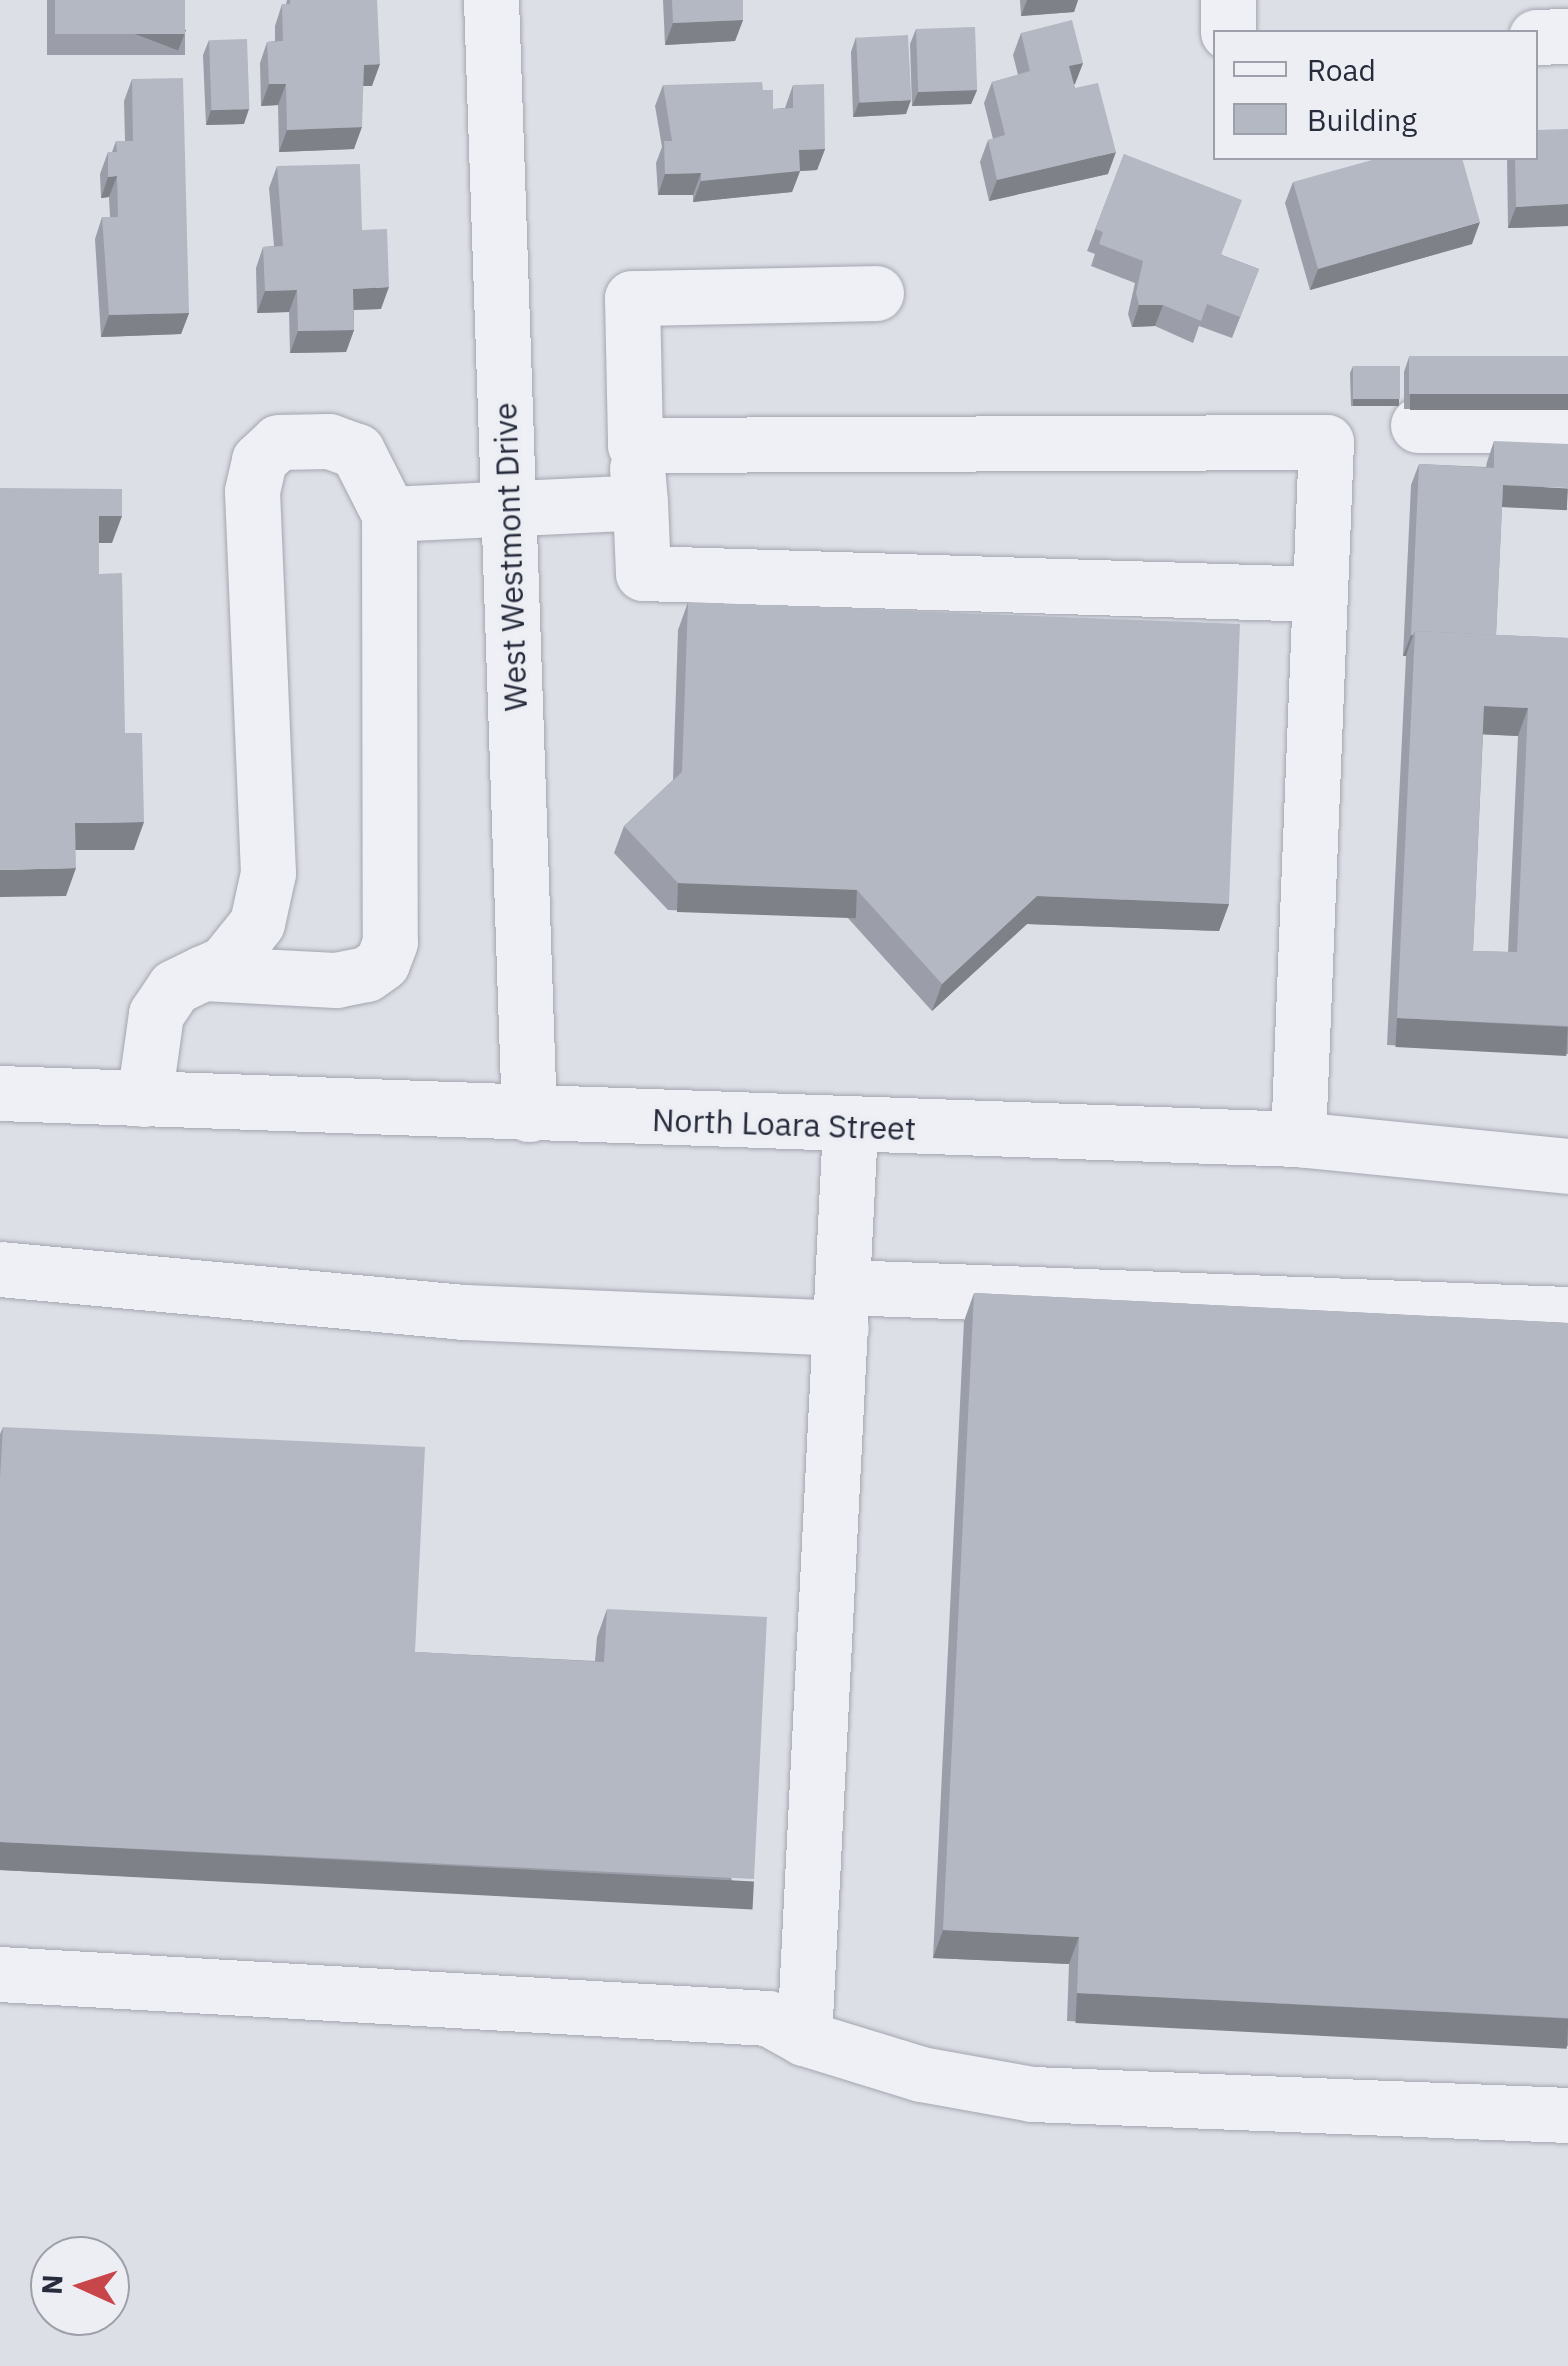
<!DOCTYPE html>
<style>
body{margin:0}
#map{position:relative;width:1568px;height:2366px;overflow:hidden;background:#dddfe6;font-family:"IBM Plex Sans",sans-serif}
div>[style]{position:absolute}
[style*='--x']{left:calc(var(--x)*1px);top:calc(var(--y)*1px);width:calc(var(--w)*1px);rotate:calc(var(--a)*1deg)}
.roads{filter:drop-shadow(0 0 2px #a3a6b0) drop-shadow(0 0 2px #a3a6b0)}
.minor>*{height:55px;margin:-27.5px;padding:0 27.5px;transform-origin:27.5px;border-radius:27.5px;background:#eff0f5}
.wall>*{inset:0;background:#9b9ea8;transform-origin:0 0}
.shaded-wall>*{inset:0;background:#7e8188;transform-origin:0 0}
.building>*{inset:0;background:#b4b8c3;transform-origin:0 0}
span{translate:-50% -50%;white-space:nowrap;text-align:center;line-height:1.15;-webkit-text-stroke:8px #eceef4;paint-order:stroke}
.street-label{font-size:32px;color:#272c3c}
.legend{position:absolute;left:1213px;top:30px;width:325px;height:130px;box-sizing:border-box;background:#eceef4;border:2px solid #9da0aa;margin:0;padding:12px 18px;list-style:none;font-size:30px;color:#272c3c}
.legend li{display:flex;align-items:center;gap:20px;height:50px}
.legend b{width:50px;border:2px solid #9da0aa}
.north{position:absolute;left:30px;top:2236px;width:100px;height:100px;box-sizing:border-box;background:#eceef4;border:2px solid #9da0aa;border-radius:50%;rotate:273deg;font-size:28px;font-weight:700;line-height:40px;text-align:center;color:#272c3c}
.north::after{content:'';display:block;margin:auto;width:35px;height:45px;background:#c84549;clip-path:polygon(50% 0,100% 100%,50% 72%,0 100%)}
</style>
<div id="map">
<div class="roads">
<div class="minor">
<div style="--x:491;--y:0;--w:1115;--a:88.05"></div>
<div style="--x:1228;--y:0;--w:32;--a:90"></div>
<div style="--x:1536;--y:37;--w:32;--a:-2"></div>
<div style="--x:876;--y:293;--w:244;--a:178.8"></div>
<div style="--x:632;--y:298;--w:147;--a:88.8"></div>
<div style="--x:635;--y:445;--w:691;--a:-0.25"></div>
<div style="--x:1326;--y:442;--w:698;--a:92.3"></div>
<div style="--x:1418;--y:425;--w:150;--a:0.4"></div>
<div style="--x:640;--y:502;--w:71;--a:87.6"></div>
<div style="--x:643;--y:573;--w:676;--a:1.78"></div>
<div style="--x:389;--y:514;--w:251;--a:-2.7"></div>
<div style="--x:640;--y:502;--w:34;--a:-95"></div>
<div style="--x:0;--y:1093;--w:1299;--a:2.03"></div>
<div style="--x:1298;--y:1139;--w:271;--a:5.7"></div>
<div style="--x:144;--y:1099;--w:86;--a:-82"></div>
<div style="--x:156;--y:1014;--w:32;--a:-56"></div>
<div style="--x:174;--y:987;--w:32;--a:-26"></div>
<div style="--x:203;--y:973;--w:24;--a:-24"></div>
<div style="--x:225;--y:963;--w:51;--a:-51.3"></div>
<div style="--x:257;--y:923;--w:51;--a:-77.6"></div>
<div style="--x:268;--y:873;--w:382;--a:-92.4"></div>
<div style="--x:252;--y:491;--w:32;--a:-77"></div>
<div style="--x:259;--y:460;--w:26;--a:-43"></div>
<div style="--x:278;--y:442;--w:51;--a:-1.1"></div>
<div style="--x:329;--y:441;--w:30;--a:20"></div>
<div style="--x:357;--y:451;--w:71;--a:63.1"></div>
<div style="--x:389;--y:514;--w:428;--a:89.9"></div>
<div style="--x:390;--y:942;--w:22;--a:111"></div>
<div style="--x:382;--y:963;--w:19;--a:145"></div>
<div style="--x:366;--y:974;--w:31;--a:169"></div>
<div style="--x:336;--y:980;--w:133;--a:-177"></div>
<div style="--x:0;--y:1269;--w:465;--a:5.3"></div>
<div style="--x:463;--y:1312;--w:378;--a:2.4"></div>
<div style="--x:844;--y:1287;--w:725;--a:2.14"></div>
<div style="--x:0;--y:1974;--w:769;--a:3.28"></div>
<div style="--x:768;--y:2018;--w:41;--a:29.1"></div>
<div style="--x:804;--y:2038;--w:122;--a:17.1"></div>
<div style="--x:921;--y:2074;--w:113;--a:10.2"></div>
<div style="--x:1032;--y:2094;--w:536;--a:2.24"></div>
<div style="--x:804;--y:2038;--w:912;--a:-87.11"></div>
</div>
</div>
<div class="wall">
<div style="left:47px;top:0;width:138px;height:55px"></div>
<div style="clip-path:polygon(287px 0,377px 0,372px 86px,363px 86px,354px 149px,279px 152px,278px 105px,261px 106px,260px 63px,267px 42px,275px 41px,275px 26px,282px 4px,286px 4px)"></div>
<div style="clip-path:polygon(663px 0,743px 0,743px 20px,735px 41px,665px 45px)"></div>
<div style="clip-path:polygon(1020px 0,1078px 0,1074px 12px,1021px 16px)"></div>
<div style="clip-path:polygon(916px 29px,977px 90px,971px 104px,912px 106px,910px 44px)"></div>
<div style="clip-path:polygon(1021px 33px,1083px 63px,1074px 85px,1108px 174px,989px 201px,980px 162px,988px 140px,993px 139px,984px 103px,992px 82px,1018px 75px,1013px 55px)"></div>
<div style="clip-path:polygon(856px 37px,906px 114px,853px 117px,851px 52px)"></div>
<div style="clip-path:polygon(209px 40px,244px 124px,206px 125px,203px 55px)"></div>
<div style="clip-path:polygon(132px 79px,189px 313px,181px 334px,101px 337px,95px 239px,102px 217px,110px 217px,109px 197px,101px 198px,100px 174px,108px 152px,112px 152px,116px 141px,125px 141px,124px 101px)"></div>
<div style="clip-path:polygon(663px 85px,763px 90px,773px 109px,785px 108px,793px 85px,825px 149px,817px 170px,800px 171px,792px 192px,693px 202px,693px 195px,658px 195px,656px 163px,662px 147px,655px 106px)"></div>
<div style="clip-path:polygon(1568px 129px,1568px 226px,1508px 228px,1507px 158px,1536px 158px)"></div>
<div style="clip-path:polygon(1124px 154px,1222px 255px,1259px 269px,1232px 338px,1199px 326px,1193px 343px,1155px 326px,1132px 327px,1128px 314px,1135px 283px,1091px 266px,1095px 254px,1087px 251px)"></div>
<div style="clip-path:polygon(277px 166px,362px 230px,381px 309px,354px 310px,354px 330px,346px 352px,290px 353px,289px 312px,257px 313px,256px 268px,263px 247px,274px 246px,269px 188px)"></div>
<div style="clip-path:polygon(1293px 182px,1472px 244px,1310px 290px,1285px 203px)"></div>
<div style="clip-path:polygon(1568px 356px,1568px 408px,1404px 409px,1404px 372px,1409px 357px)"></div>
<div style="clip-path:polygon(1353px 366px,1397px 406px,1351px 406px,1350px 373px)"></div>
<div style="clip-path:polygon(evenodd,1494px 441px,1568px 509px,1502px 507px,1496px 635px,1568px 638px,1568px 1054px,1387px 1045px,1406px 656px,1403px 656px,1411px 485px,1419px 464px,1486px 467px,1487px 462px,1494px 441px,1483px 734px,1518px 736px,1508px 952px,1473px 951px,1483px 734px)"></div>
<div style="clip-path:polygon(688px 602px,1229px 904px,1219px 931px,1027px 924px,932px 1011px,847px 917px,668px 910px,614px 853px,624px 826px,673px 780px,678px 630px)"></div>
<div style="clip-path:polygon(974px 1293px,1568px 1323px,1568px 2046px,1067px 2021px,1069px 1964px,933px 1958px,964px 1321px)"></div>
<div style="clip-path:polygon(3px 1427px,415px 1652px,595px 1661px,597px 1637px,607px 1609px,744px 1906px,0 1870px,0 1434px)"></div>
</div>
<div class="shaded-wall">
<div style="clip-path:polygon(1027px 0,1078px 0,1074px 12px,1021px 16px)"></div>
<div style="clip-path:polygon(743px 20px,735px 41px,665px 45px,673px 23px)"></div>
<div style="left:186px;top:30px;width:22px;height:130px;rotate:111deg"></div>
<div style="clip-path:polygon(1083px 63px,1075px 84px,1061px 88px,1069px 66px)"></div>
<div style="clip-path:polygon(380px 64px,372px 86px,356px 86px,364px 65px)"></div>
<div style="clip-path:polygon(269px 84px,286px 84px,278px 105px,261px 106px)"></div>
<div style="clip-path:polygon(977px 90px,971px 104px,912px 106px,918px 92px)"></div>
<div style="clip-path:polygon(911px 100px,906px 114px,853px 117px,859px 102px)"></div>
<div style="clip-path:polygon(249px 109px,244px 124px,206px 125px,211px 110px)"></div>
<div style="clip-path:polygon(362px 127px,354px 149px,279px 152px,287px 130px)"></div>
<div style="clip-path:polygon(825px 149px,817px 170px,800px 171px,792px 192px,693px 202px,701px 181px,799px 150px)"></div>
<div style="clip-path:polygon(1116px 152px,1108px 174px,989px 201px,997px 180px)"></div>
<div style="clip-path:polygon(701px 173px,693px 195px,658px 195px,665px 174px)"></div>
<div style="clip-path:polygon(117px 176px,109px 197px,101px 198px,108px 177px)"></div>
<div style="clip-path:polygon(1568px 204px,1568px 226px,1508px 228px,1516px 207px)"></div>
<div style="clip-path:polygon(1480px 222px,1472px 244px,1310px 290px,1318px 269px)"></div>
<div style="clip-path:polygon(389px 287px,381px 309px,346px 310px,353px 289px)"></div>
<div style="clip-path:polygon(297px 290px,289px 312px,257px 313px,265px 291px)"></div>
<div style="clip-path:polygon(1139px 305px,1163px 305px,1155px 326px,1132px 327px)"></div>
<div style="clip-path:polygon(189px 313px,181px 334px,101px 337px,109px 315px)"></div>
<div style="clip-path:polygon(354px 330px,346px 352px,290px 353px,298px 331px)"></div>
<div style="left:1410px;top:394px;width:158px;height:16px"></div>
<div style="left:1353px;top:399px;width:46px;height:7px"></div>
<div style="left:1503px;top:485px;width:65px;height:22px;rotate:3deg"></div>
<div style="clip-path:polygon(99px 516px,122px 516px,112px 543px,89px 543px)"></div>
<div style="clip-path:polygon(1411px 635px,1413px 635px,1406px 656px,1403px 656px)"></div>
<div style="clip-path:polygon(1484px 706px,1528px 708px,1518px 736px,1474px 734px)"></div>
<div style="clip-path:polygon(144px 822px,134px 850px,65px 850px,75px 823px)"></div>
<div style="clip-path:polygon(76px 868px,66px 896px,0 897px,0 870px)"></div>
<div style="left:678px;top:883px;width:179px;height:29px;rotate:2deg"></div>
<div style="clip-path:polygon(1037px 896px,1229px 904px,1219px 931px,1027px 924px,932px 1011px,942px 984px)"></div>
<div style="left:1397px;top:1018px;width:171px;height:29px;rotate:3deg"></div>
<div style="left:0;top:1842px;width:755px;height:28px;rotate:3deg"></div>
<div style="clip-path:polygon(943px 1930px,1079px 1937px,1069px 1964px,933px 1958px)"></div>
<div style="left:1077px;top:1993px;width:492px;height:30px;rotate:3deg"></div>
</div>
<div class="building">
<div style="left:55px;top:0;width:130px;height:34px"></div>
<div style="clip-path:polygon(290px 0,377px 0,380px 64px,364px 65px,362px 127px,287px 130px,286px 84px,269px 84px,267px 42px,283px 41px,282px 4px,290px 4px)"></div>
<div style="clip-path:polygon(672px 0,743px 0,743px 20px,673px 23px)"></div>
<div style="clip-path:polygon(1072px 20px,1083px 63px,1069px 66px,1075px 88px,1098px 83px,1116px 152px,997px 180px,988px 140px,1005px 135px,992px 82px,1030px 71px,1021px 33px)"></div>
<div style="left:975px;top:27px;width:63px;height:59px;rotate:88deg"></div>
<div style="left:908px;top:35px;width:65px;height:52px;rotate:87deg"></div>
<div style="left:247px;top:39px;width:70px;height:38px;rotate:88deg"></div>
<div style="clip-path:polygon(183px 78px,189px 313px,109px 315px,102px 217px,118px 217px,117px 176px,108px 177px,108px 152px,117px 152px,116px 141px,133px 141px,132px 79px)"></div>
<div style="clip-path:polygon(762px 82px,763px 90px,773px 90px,773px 109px,793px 108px,793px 85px,824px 84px,825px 149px,799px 150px,800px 171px,701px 181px,701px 173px,665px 174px,664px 141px,672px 141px,663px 85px)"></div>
<div style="clip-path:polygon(1568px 129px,1568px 204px,1516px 207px,1515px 158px,1536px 158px,1536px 130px)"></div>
<div style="clip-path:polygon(1124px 154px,1242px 200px,1221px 255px,1259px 269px,1240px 317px,1207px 304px,1201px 321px,1163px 305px,1139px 305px,1136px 293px,1143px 261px,1099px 244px,1103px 232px,1095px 229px)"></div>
<div style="clip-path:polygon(1379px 158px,1462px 158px,1480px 222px,1318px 269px,1293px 182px)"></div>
<div style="clip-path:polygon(360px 164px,362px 230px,387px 229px,389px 287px,353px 289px,354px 330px,298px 331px,297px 290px,265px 291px,263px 247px,283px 246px,277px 166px)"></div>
<div style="left:1568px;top:356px;width:38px;height:159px;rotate:90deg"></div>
<div style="left:1353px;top:366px;width:47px;height:33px"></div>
<div style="clip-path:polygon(1494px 441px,1568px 444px,1568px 488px,1503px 485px,1496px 635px,1415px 631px,1413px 635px,1411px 635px,1419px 464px,1494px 468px)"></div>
<div style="clip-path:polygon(0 488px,122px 489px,122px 516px,99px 516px,99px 574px,122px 573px,125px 733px,142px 733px,144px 822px,75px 823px,76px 868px,0 870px)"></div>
<div style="clip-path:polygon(688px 602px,1240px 624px,1229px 904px,1037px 896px,942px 984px,857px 890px,678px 883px,624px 826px,682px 772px)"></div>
<div style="clip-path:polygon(evenodd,1415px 631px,1568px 638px,1568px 1026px,1397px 1018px,1415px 631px,1484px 706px,1528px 708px,1517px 952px,1473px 951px,1484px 706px)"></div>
<div style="clip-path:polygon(974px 1293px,1568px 1323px,1568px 2018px,1077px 1993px,1079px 1937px,943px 1930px)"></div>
<div style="clip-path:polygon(3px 1427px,425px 1447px,415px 1652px,604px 1662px,607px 1609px,767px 1617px,754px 1879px,0 1842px,0 1479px)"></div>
</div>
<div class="street-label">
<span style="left:510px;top:557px;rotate:-92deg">West Westmont Drive</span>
<span style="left:784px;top:1124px;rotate:2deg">North Loara Street</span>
</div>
<ul class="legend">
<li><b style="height:12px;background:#eff0f5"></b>Road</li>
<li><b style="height:28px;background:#b4b8c3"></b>Building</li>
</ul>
<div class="north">N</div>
</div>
